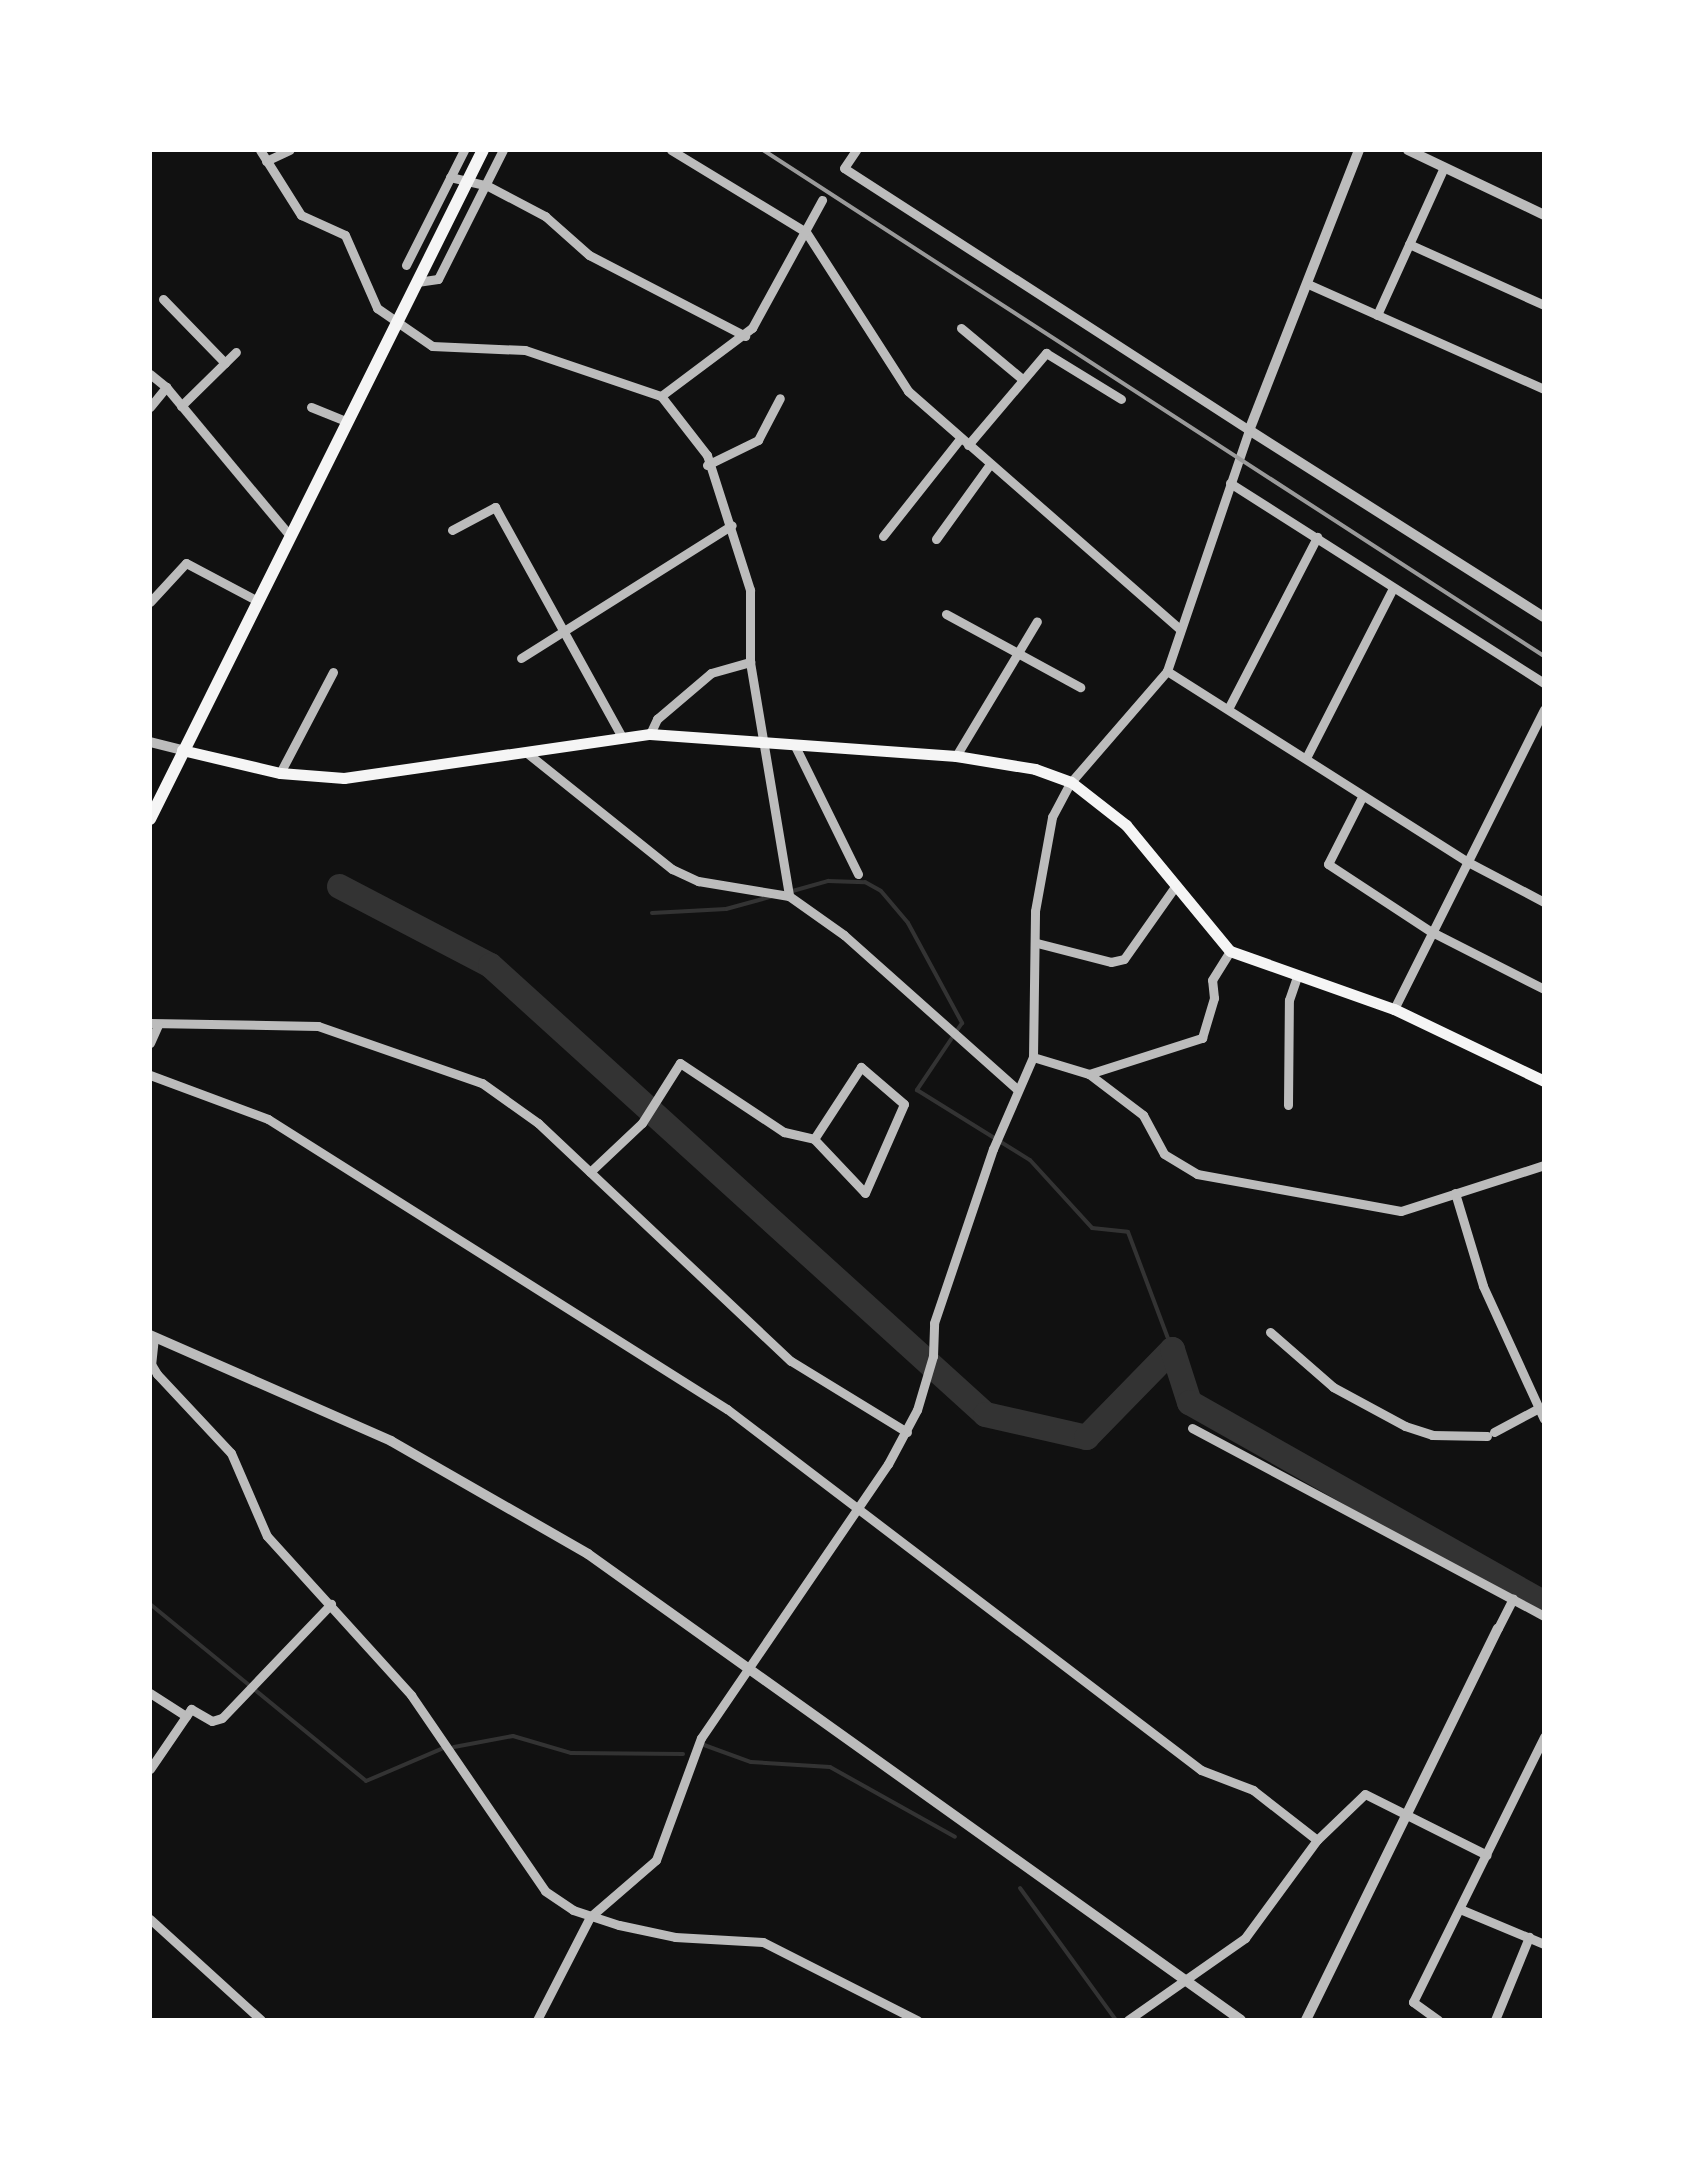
<!DOCTYPE html>
<style>
body{margin:0}
#map{position:relative;width:1694px;height:2170px;overflow:hidden;background:#111;font-family:"Roboto Condensed",sans-serif}
div>[style]{position:absolute}
[style*='--x']{left:calc(var(--x)*1px);top:calc(var(--y)*1px);width:calc(var(--w)*1px);rotate:calc(var(--a)*1deg)}
.stream>*{height:4px;margin:-2px;padding:0 2px;transform-origin:2px;border-radius:2px;background:#333}
.river>*{height:25px;margin:-12.5px;padding:0 12.5px;transform-origin:12.5px;border-radius:12.5px;background:#333}
.minor>*{height:9px;margin:-4.5px;padding:0 4.5px;transform-origin:4.5px;border-radius:4.5px;background:#bcbcbc}
.tertiary>*{height:10px;margin:-5px;padding:0 5px;transform-origin:5px;border-radius:5px;background:#bcbcbc}
.secondary>*{height:11px;margin:-5.5px;padding:0 5.5px;transform-origin:5.5px;border-radius:5.5px;background:#f5f5f5}
.primary>*{height:12px;margin:-6px;padding:0 6px;transform-origin:6px;border-radius:6px;background:#f5f5f5}
.rail>*{height:4px;margin:-2px;padding:0 2px;transform-origin:2px;border-radius:2px;background:#9a9a9a}
span{translate:-50% -50%;white-space:nowrap;text-align:center;line-height:1.15;-webkit-text-stroke:8px #fff;paint-order:stroke}
.frame{position:absolute;inset:0;border:152px solid #fff;pointer-events:none}
</style>
<div id="map">
<div class="stream">
<div style="--x:789;--y:892;--w:41;--a:-15.8"></div>
<div style="--x:828;--y:881;--w:37;--a:2"></div>
<div style="--x:865;--y:882;--w:18;--a:29"></div>
<div style="--x:881;--y:891;--w:42;--a:49.8"></div>
<div style="--x:908;--y:923;--w:114;--a:61.6"></div>
<div style="--x:962;--y:1023;--w:81;--a:123.9"></div>
<div style="--x:917;--y:1090;--w:133;--a:31.8"></div>
<div style="--x:1030;--y:1160;--w:92;--a:47.6"></div>
<div style="--x:1092;--y:1228;--w:36;--a:6"></div>
<div style="--x:1128;--y:1232;--w:125;--a:69.4"></div>
<div style="--x:652;--y:913;--w:74;--a:-3.1"></div>
<div style="--x:726;--y:909;--w:46;--a:-15.3"></div>
<div style="--x:150;--y:1604;--w:279;--a:39.3"></div>
<div style="--x:366;--y:1781;--w:82;--a:-23.1"></div>
<div style="--x:704;--y:1745;--w:50;--a:19.9"></div>
<div style="--x:751;--y:1762;--w:79;--a:3.6"></div>
<div style="--x:830;--y:1767;--w:143;--a:29.2"></div>
<div style="--x:454;--y:1747;--w:60;--a:-10.6"></div>
<div style="--x:513;--y:1736;--w:60;--a:16.3"></div>
<div style="--x:571;--y:1753;--w:112;--a:0.5"></div>
<div style="--x:1020;--y:1888;--w:163;--a:54"></div>
</div>
<div class="river">
<div style="--x:339;--y:886;--w:170;--a:27.6"></div>
<div style="--x:490;--y:965;--w:668;--a:42.21"></div>
<div style="--x:985;--y:1414;--w:104;--a:12.8"></div>
<div style="--x:1086;--y:1437;--w:123;--a:-45.7"></div>
<div style="--x:1172;--y:1349;--w:56;--a:72.2"></div>
<div style="--x:1189;--y:1402;--w:408;--a:29.5"></div>
</div>
<div class="minor">
<div style="--x:260;--y:150;--w:77;--a:57.8"></div>
<div style="--x:301;--y:215;--w:48;--a:24.4"></div>
<div style="--x:345;--y:235;--w:80;--a:66.3"></div>
<div style="--x:377;--y:308;--w:67;--a:34.6"></div>
<div style="--x:432;--y:346;--w:93;--a:2.5"></div>
<div style="--x:525;--y:350;--w:144;--a:18.7"></div>
<div style="--x:661;--y:396;--w:75;--a:52.1"></div>
<div style="--x:707;--y:455;--w:142;--a:72.3"></div>
<div style="--x:750;--y:590;--w:72;--a:90"></div>
<div style="--x:750;--y:662;--w:237;--a:80.5"></div>
<div style="--x:789;--y:896;--w:67;--a:35.3"></div>
<div style="--x:844;--y:935;--w:232;--a:41.7"></div>
<div style="--x:671;--y:150;--w:158;--a:31.3"></div>
<div style="--x:806;--y:232;--w:189;--a:57.3"></div>
<div style="--x:908;--y:391;--w:361;--a:41.2"></div>
<div style="--x:266;--y:161;--w:26;--a:-25"></div>
<div style="--x:450;--y:177;--w:37;--a:13"></div>
<div style="--x:486;--y:185;--w:67;--a:27.7"></div>
<div style="--x:545;--y:216;--w:59;--a:41.6"></div>
<div style="--x:589;--y:255;--w:176;--a:27.4"></div>
<div style="--x:1409;--y:244;--w:148;--a:24.3"></div>
<div style="--x:406;--y:265;--w:129;--a:-63.2"></div>
<div style="--x:417;--y:282;--w:21;--a:-8"></div>
<div style="--x:438;--y:279;--w:144;--a:-63.3"></div>
<div style="--x:1308;--y:284;--w:258;--a:24"></div>
<div style="--x:163;--y:299;--w:89;--a:45.9"></div>
<div style="--x:1377;--y:315;--w:162;--a:-65.6"></div>
<div style="--x:961;--y:328;--w:78;--a:39.8"></div>
<div style="--x:150;--y:374;--w:21;--a:39"></div>
<div style="--x:661;--y:396;--w:114;--a:-36.8"></div>
<div style="--x:752;--y:328;--w:146;--a:-61.3"></div>
<div style="--x:181;--y:406;--w:77;--a:-44.5"></div>
<div style="--x:150;--y:407;--w:26;--a:-51"></div>
<div style="--x:166;--y:387;--w:189;--a:50.2"></div>
<div style="--x:311;--y:407;--w:35;--a:22"></div>
<div style="--x:968;--y:445;--w:121;--a:-49.7"></div>
<div style="--x:1046;--y:353;--w:88;--a:31.5"></div>
<div style="--x:707;--y:465;--w:57;--a:-26.1"></div>
<div style="--x:758;--y:440;--w:47;--a:-62.4"></div>
<div style="--x:1230;--y:483;--w:372;--a:32.5"></div>
<div style="--x:452;--y:530;--w:49;--a:-28.1"></div>
<div style="--x:495;--y:507;--w:260;--a:61.1"></div>
<div style="--x:883;--y:536;--w:124;--a:-51.6"></div>
<div style="--x:936;--y:539;--w:92;--a:-54.2"></div>
<div style="--x:150;--y:602;--w:53;--a:-47.3"></div>
<div style="--x:186;--y:563;--w:77;--a:27.9"></div>
<div style="--x:946;--y:614;--w:153;--a:28.6"></div>
<div style="--x:521;--y:658;--w:249;--a:-32.2"></div>
<div style="--x:1167;--y:671;--w:354;--a:32.4"></div>
<div style="--x:1466;--y:861;--w:88;--a:27.7"></div>
<div style="--x:1228;--y:709;--w:194;--a:-62.6"></div>
<div style="--x:650;--y:734;--w:17;--a:-65"></div>
<div style="--x:657;--y:719;--w:71;--a:-40.4"></div>
<div style="--x:711;--y:673;--w:41;--a:-15.8"></div>
<div style="--x:794;--y:744;--w:145;--a:63.8"></div>
<div style="--x:527;--y:753;--w:186;--a:38.7"></div>
<div style="--x:672;--y:869;--w:29;--a:25"></div>
<div style="--x:698;--y:881;--w:92;--a:9.4"></div>
<div style="--x:956;--y:756;--w:157;--a:-59"></div>
<div style="--x:1306;--y:758;--w:191;--a:-62.9"></div>
<div style="--x:280;--y:773;--w:114;--a:-62.3"></div>
<div style="--x:1362;--y:797;--w:75;--a:116.9"></div>
<div style="--x:1328;--y:864;--w:122;--a:33.3"></div>
<div style="--x:1430;--y:931;--w:128;--a:27"></div>
<div style="--x:1037;--y:943;--w:76;--a:14.4"></div>
<div style="--x:1111;--y:962;--w:13;--a:-13"></div>
<div style="--x:1124;--y:959;--w:87;--a:-54.8"></div>
<div style="--x:1394;--y:1009;--w:335;--a:-63.4"></div>
<div style="--x:150;--y:1023;--w:168;--a:1"></div>
<div style="--x:318;--y:1026;--w:174;--a:19.2"></div>
<div style="--x:482;--y:1083;--w:69;--a:35.5"></div>
<div style="--x:538;--y:1123;--w:347;--a:43.3"></div>
<div style="--x:791;--y:1361;--w:136;--a:31.5"></div>
<div style="--x:150;--y:1043;--w:20;--a:-66"></div>
<div style="--x:1033;--y:1057;--w:59;--a:16.9"></div>
<div style="--x:1089;--y:1074;--w:68;--a:37.2"></div>
<div style="--x:1143;--y:1115;--w:44;--a:61.7"></div>
<div style="--x:1164;--y:1154;--w:39;--a:31"></div>
<div style="--x:1197;--y:1174;--w:207;--a:10.3"></div>
<div style="--x:1401;--y:1211;--w:150;--a:-17.8"></div>
<div style="--x:1089;--y:1074;--w:119;--a:-17.7"></div>
<div style="--x:1202;--y:1038;--w:42;--a:-73.3"></div>
<div style="--x:1214;--y:998;--w:18;--a:-96"></div>
<div style="--x:1212;--y:980;--w:34;--a:-58"></div>
<div style="--x:150;--y:1075;--w:126;--a:20.4"></div>
<div style="--x:268;--y:1119;--w:543;--a:32.29"></div>
<div style="--x:727;--y:1409;--w:596;--a:37.29"></div>
<div style="--x:1201;--y:1770;--w:56;--a:21"></div>
<div style="--x:1253;--y:1790;--w:81;--a:38"></div>
<div style="--x:1288;--y:1105;--w:105;--a:-89.5"></div>
<div style="--x:1289;--y:1000;--w:24;--a:-71"></div>
<div style="--x:590;--y:1172;--w:71;--a:-43.3"></div>
<div style="--x:642;--y:1123;--w:71;--a:-57.7"></div>
<div style="--x:680;--y:1063;--w:125;--a:33.6"></div>
<div style="--x:784;--y:1132;--w:31;--a:13"></div>
<div style="--x:814;--y:1139;--w:74;--a:46.6"></div>
<div style="--x:865;--y:1193;--w:97;--a:-66.3"></div>
<div style="--x:904;--y:1104;--w:57;--a:-139.3"></div>
<div style="--x:861;--y:1067;--w:86;--a:123.1"></div>
<div style="--x:1455;--y:1193;--w:97;--a:73.2"></div>
<div style="--x:1483;--y:1286;--w:146;--a:65.4"></div>
<div style="--x:1270;--y:1332;--w:84;--a:41.1"></div>
<div style="--x:1333;--y:1387;--w:82;--a:28.4"></div>
<div style="--x:1405;--y:1426;--w:28;--a:18"></div>
<div style="--x:1432;--y:1435;--w:55;--a:1"></div>
<div style="--x:154;--y:1337;--w:27;--a:96"></div>
<div style="--x:151;--y:1364;--w:12;--a:59"></div>
<div style="--x:157;--y:1374;--w:108;--a:46.9"></div>
<div style="--x:231;--y:1453;--w:90;--a:66.6"></div>
<div style="--x:267;--y:1536;--w:215;--a:47.8"></div>
<div style="--x:411;--y:1695;--w:237;--a:55.6"></div>
<div style="--x:545;--y:1891;--w:34;--a:34"></div>
<div style="--x:573;--y:1910;--w:48;--a:18.1"></div>
<div style="--x:619;--y:1925;--w:57;--a:12.1"></div>
<div style="--x:675;--y:1937;--w:88;--a:3.3"></div>
<div style="--x:763;--y:1942;--w:173;--a:26.9"></div>
<div style="--x:1192;--y:1428;--w:399;--a:28.1"></div>
<div style="--x:1494;--y:1432;--w:51;--a:-28.1"></div>
<div style="--x:1498;--y:1628;--w:33;--a:-63"></div>
<div style="--x:150;--y:1693;--w:43;--a:32.6"></div>
<div style="--x:150;--y:1769;--w:73;--a:-55.7"></div>
<div style="--x:191;--y:1709;--w:24;--a:30"></div>
<div style="--x:212;--y:1721;--w:10;--a:-17"></div>
<div style="--x:222;--y:1718;--w:158;--a:-46.3"></div>
<div style="--x:1460;--y:1909;--w:91;--a:22.6"></div>
<div style="--x:150;--y:1919;--w:150;--a:42.3"></div>
<div style="--x:537;--y:2020;--w:116;--a:-62.8"></div>
<div style="--x:590;--y:1917;--w:87;--a:-40.8"></div>
<div style="--x:656;--y:1860;--w:130;--a:-69.8"></div>
<div style="--x:701;--y:1738;--w:332;--a:-55.7"></div>
<div style="--x:888;--y:1464;--w:61;--a:-61.8"></div>
<div style="--x:917;--y:1410;--w:56;--a:-73.5"></div>
<div style="--x:933;--y:1356;--w:33;--a:-88"></div>
<div style="--x:934;--y:1323;--w:184;--a:-71.3"></div>
<div style="--x:993;--y:1149;--w:100;--a:-66.5"></div>
<div style="--x:1033;--y:1057;--w:146;--a:-89.2"></div>
<div style="--x:1035;--y:911;--w:96;--a:-79.7"></div>
<div style="--x:1052;--y:817;--w:40;--a:-62"></div>
<div style="--x:1071;--y:782;--w:147;--a:-49.1"></div>
<div style="--x:1167;--y:671;--w:255;--a:-71.2"></div>
<div style="--x:1249;--y:430;--w:482;--a:-147.1"></div>
<div style="--x:844;--y:168;--w:22;--a:-56"></div>
<div style="--x:1128;--y:2020;--w:143;--a:-35"></div>
<div style="--x:1245;--y:1938;--w:122;--a:-53.7"></div>
<div style="--x:1317;--y:1840;--w:66;--a:-43.8"></div>
<div style="--x:1365;--y:1794;--w:136;--a:26.6"></div>
<div style="--x:1438;--y:2020;--w:31;--a:-144"></div>
<div style="--x:1413;--y:2002;--w:296;--a:-63.7"></div>
<div style="--x:1495;--y:2020;--w:90;--a:-67.7"></div>
</div>
<div class="tertiary">
<div style="--x:1359;--y:150;--w:301;--a:111.4"></div>
<div style="--x:1249;--y:430;--w:349;--a:32.4"></div>
<div style="--x:1408;--y:150;--w:151;--a:25.5"></div>
<div style="--x:150;--y:742;--w:33;--a:14"></div>
<div style="--x:150;--y:1335;--w:263;--a:23.7"></div>
<div style="--x:391;--y:1441;--w:227;--a:29.8"></div>
<div style="--x:588;--y:1554;--w:802;--a:35.51"></div>
<div style="--x:1306;--y:2020;--w:436;--a:-63.9"></div>
</div>
<div class="secondary">
<div style="--x:182;--y:750;--w:101;--a:13.2"></div>
<div style="--x:280;--y:773;--w:64;--a:4.5"></div>
<div style="--x:344;--y:778;--w:309;--a:-8.2"></div>
<div style="--x:650;--y:734;--w:307;--a:4.1"></div>
<div style="--x:956;--y:756;--w:80;--a:9.3"></div>
<div style="--x:1035;--y:769;--w:38;--a:20"></div>
<div style="--x:1071;--y:782;--w:70;--a:38"></div>
<div style="--x:1126;--y:825;--w:163;--a:50.5"></div>
<div style="--x:1230;--y:951;--w:174;--a:19.5"></div>
<div style="--x:1394;--y:1009;--w:166;--a:25.6"></div>
</div>
<div class="primary">
<div style="--x:150;--y:819;--w:747;--a:-63.54"></div>
</div>
<div class="rail">
<div style="--x:763;--y:150;--w:931;--a:32.94"></div>
</div>
<div class="frame"></div>
</div>
